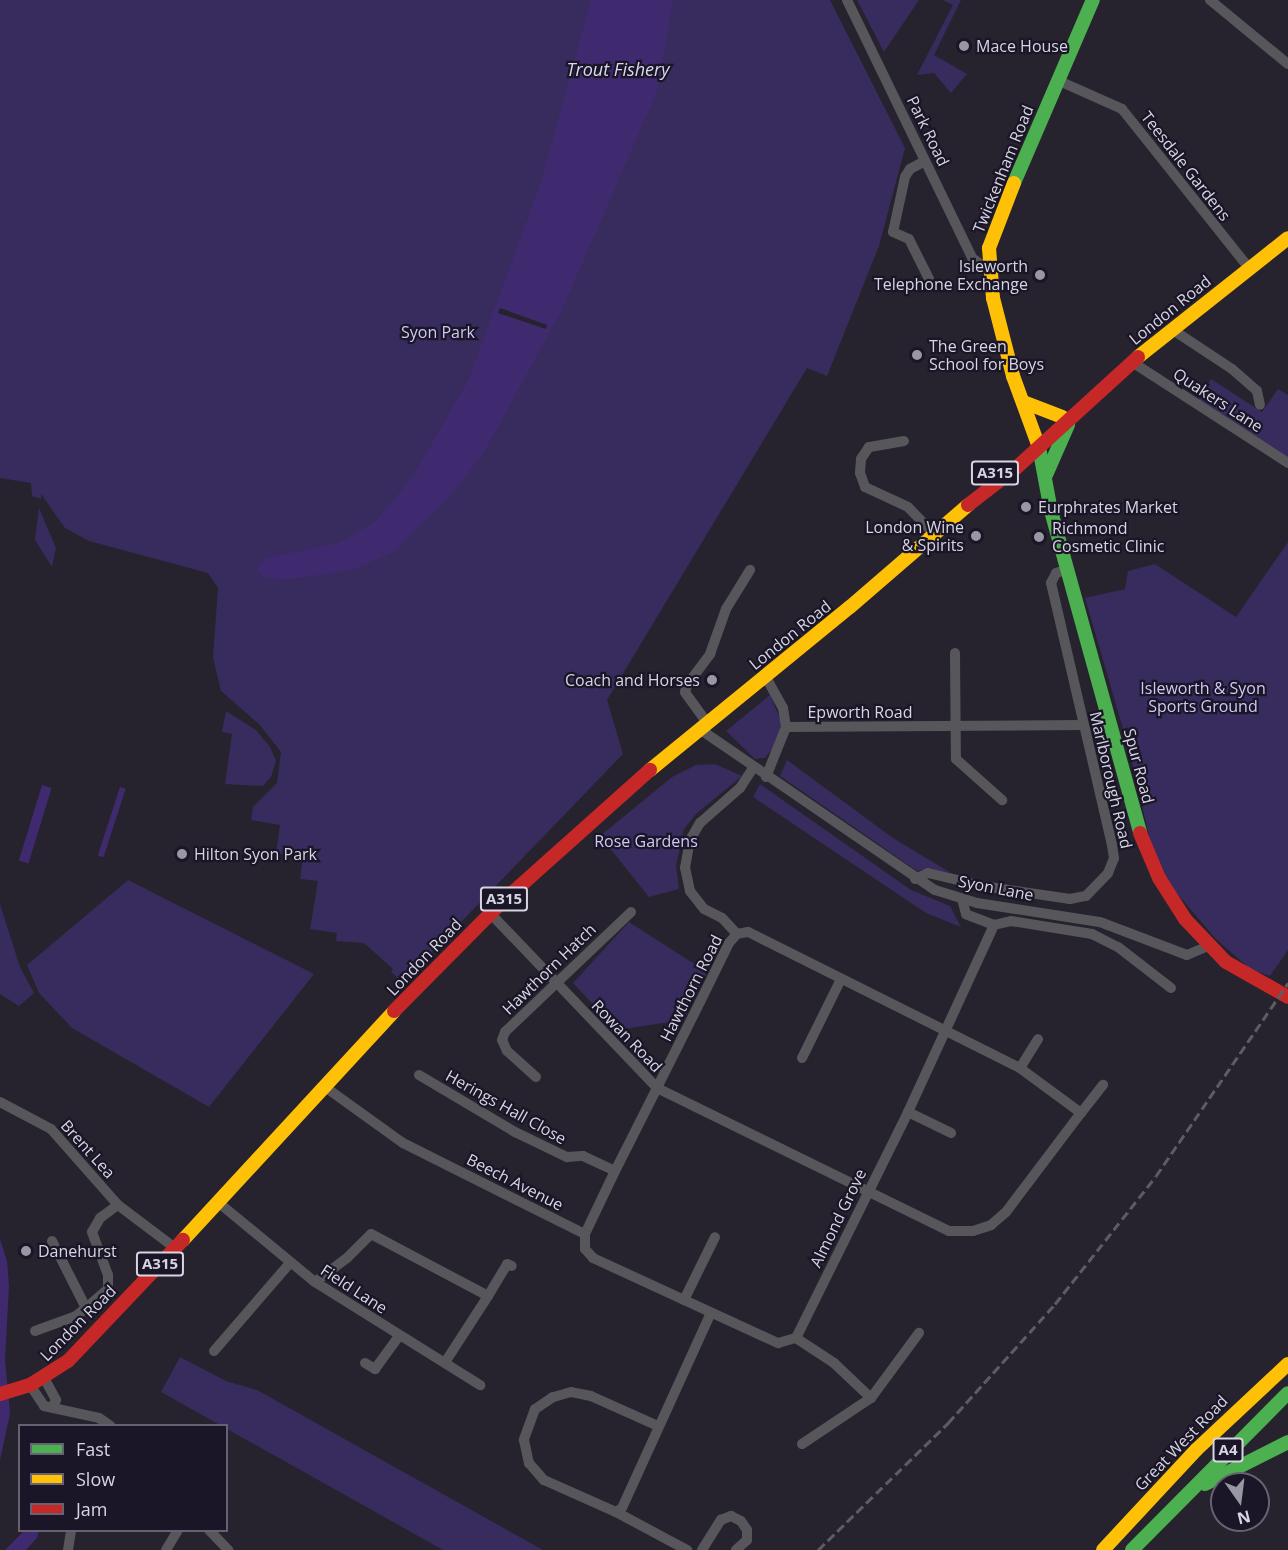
<!DOCTYPE html>
<style>
body{margin:0}
#map{position:relative;width:1288px;height:1550px;overflow:hidden;background:#26232e;font-family:"Open Sans",sans-serif}
div>[style]{position:absolute}
[style*='--x']{left:calc(var(--x)*1px);top:calc(var(--y)*1px);width:calc(var(--w)*1px);rotate:calc(var(--a)*1deg)}
.green>*{inset:0;background:#382b5d}
.water>*{inset:0;background:#3f2a6f;transform-origin:0 0}
.pier>*{inset:0;background:#26232e}
.street>*{height:10px;margin:-5px;padding:0 5px;transform-origin:5px;border-radius:5px;background:#57565b}
.fast>*{height:14px;margin:-7px;padding:0 7px;transform-origin:7px;border-radius:7px;background:#4caf50}
.slow>*{height:14px;margin:-7px;padding:0 7px;transform-origin:7px;border-radius:7px;background:#ffc107}
.jam>*{height:14px;margin:-7px;padding:0 7px;transform-origin:7px;border-radius:7px;background:#c62828}
.rail>*{height:3px;margin-top:-1.5px;transform-origin:0;background:repeating-linear-gradient(90deg,#5d5c63 0 9px,transparent 0 13.5px)}
.dots>*{width:16px;height:16px;translate:-50% -50%;box-sizing:border-box;border:3px solid #1a1628;border-radius:50%}
span{translate:-50% -50%;white-space:nowrap;text-align:center;line-height:1.15;-webkit-text-stroke:4.5px #1a1628;paint-order:stroke}
.shield-label span{padding:2px 4px;background:#1a1628;border:2px solid;border-radius:4px;-webkit-text-stroke-width:0}
.shield-label{font-size:15px;color:#d7d5e2;font-weight:700}
.poi-label{font-size:16px;color:#d7d5e2}
.left{translate:0 -50%;text-align:left}
.right{translate:-100% -50%;text-align:right}
.street-label{font-size:16px;color:#d7d5e2}
.park-label{font-size:16px;color:#d0c8f4}
.water-label{font-size:18px;color:#dbd7ed;font-style:italic}
.legend{position:absolute;left:18px;top:1424px;width:210px;height:108px;box-sizing:border-box;background:#1a1628;border:2px solid #666272;margin:0;padding:8px 10px;list-style:none;font-size:18px;color:#d7d5e2}
.legend li{display:flex;align-items:center;gap:12px;height:30px}
.legend b{width:30px;border:2px solid #666272}
.north{position:absolute;left:1210px;top:1472px;width:60px;height:60px;box-sizing:border-box;background:#1a1628;border:2px solid #666272;border-radius:50%;rotate:166deg;font-size:16px;font-weight:700;line-height:24px;text-align:center;color:#d7d5e2}
.north::after{content:'';display:block;margin:auto;width:21px;height:27px;background:#9997a3;clip-path:polygon(50% 0,100% 100%,50% 72%,0 100%)}
</style>
<div id="map">
<div class="green">
<div style="clip-path:polygon(0 0,830px 0,905px 148px,879px 246px,827px 376px,807px 368px,607px 700px,623px 754px,405px 980px,400px 980px,391px 972px,393px 969px,364px 943px,336px 941px,337px 933px,310px 929px,318px 881px,300px 879px,303px 857px,276px 853px,280px 825px,251px 820px,253px 807px,277px 783px,281px 752px,259px 724px,221px 691px,213px 658px,218px 588px,208px 573px,89px 541px,65px 528px,41px 494px,41px 499px,32px 496px,31px 483px,0 478px)"></div>
<div style="clip-path:polygon(857px 0,919px 0,884px 52px)"></div>
<div style="clip-path:polygon(943px 0,961px 0,934px 55px,967px 74px,951px 93px,934px 73px,917px 75px,953px 5px)"></div>
<div style="clip-path:polygon(1211px 379px,1262px 412px,1278px 389px,1288px 395px,1288px 459px,1198px 400px)"></div>
<div style="clip-path:polygon(39px 508px,56px 548px,52px 567px,35px 540px)"></div>
<div style="clip-path:polygon(1288px 542px,1288px 950px,1270px 976px,1250px 969px,1215px 938px,1169px 884px,1150px 840px,1130px 753px,1085px 598px,1125px 589px,1128px 571px,1155px 564px,1236px 617px)"></div>
<div style="clip-path:polygon(770px 695px,781px 721px,779px 740px,765px 758px,755px 759px,726px 731px)"></div>
<div style="clip-path:polygon(226px 711px,256px 730px,270px 747px,276px 761px,271px 777px,263px 786px,225px 784px,232px 734px,222px 732px)"></div>
<div style="clip-path:polygon(787px 760px,893px 838px,951px 873px,927px 868px,917px 871px,864px 834px,780px 776px)"></div>
<div style="clip-path:polygon(715px 764px,742px 776px,696px 814px,684px 829px,676px 866px,679px 889px,649px 897px,600px 836px,672px 777px,696px 765px)"></div>
<div style="clip-path:polygon(760px 784px,911px 890px,950px 906px,961px 927px,926px 913px,753px 797px)"></div>
<div style="clip-path:polygon(128px 880px,314px 974px,209px 1107px,72px 1028px,39px 993px,27px 965px)"></div>
<div style="clip-path:polygon(0 904px,20px 967px,34px 993px,19px 1006px,0 994px)"></div>
<div style="clip-path:polygon(629px 922px,707px 972px,683px 1020px,617px 1030px,573px 983px)"></div>
<div style="clip-path:polygon(180px 1357px,226px 1381px,257px 1390px,543px 1550px,443px 1550px,161px 1392px)"></div>
</div>
<div class="water">
<div style="clip-path:polygon(591px 0,673px 0,658px 89px,562px 310px,483px 454px,451px 495px,393px 552px,353px 570px,291px 579px,265px 578px,257px 570px,266px 558px,339px 543px,376px 521px,413px 476px,468px 381px,541px 182px)"></div>
<div style="left:42px;top:785px;width:10px;height:79px;rotate:17deg"></div>
<div style="left:120px;top:787px;width:6px;height:72px;rotate:18deg"></div>
<div style="clip-path:polygon(0 1239px,7px 1261px,9px 1286px,5px 1359px,10px 1414px,0 1460px)"></div>
<div style="clip-path:polygon(24px 1531px,39px 1531px,37px 1538px,26px 1550px,5px 1550px)"></div>
</div>
<div class="pier">
<div style="clip-path:polygon(500px 308px,547px 325px,546px 329px,498px 313px)"></div>
</div>
<div class="street">
<div style="--x:847;--y:0;--w:287;--a:64.1"></div>
<div style="--x:972;--y:258;--w:19;--a:35"></div>
<div style="--x:1210;--y:0;--w:101;--a:39.4"></div>
<div style="--x:1057;--y:80;--w:71;--a:24"></div>
<div style="--x:1122;--y:109;--w:203;--a:51.4"></div>
<div style="--x:925;--y:161;--w:17;--a:152"></div>
<div style="--x:910;--y:169;--w:9;--a:122"></div>
<div style="--x:905;--y:177;--w:56;--a:102.3"></div>
<div style="--x:893;--y:232;--w:17;--a:24"></div>
<div style="--x:909;--y:239;--w:45;--a:63.4"></div>
<div style="--x:1173;--y:330;--w:71;--a:33.5"></div>
<div style="--x:1232;--y:369;--w:33;--a:41"></div>
<div style="--x:1257;--y:391;--w:14;--a:78"></div>
<div style="--x:1132;--y:362;--w:186;--a:32.9"></div>
<div style="--x:904;--y:441;--w:36;--a:170"></div>
<div style="--x:869;--y:447;--w:14;--a:124"></div>
<div style="--x:861;--y:459;--w:14;--a:94"></div>
<div style="--x:860;--y:473;--w:15;--a:70"></div>
<div style="--x:865;--y:487;--w:47;--a:24.9"></div>
<div style="--x:908;--y:507;--w:36;--a:46"></div>
<div style="--x:955;--y:653;--w:106;--a:89.5"></div>
<div style="--x:956;--y:759;--w:62;--a:41.7"></div>
<div style="--x:708;--y:724;--w:39;--a:-126"></div>
<div style="--x:685;--y:692;--w:7;--a:-74"></div>
<div style="--x:687;--y:685;--w:39;--a:-53"></div>
<div style="--x:710;--y:654;--w:48;--a:-70.4"></div>
<div style="--x:726;--y:609;--w:46;--a:-58.4"></div>
<div style="--x:786;--y:727;--w:297;--a:-0.4"></div>
<div style="--x:701;--y:730;--w:283;--a:34.4"></div>
<div style="--x:935;--y:890;--w:44;--a:17.2"></div>
<div style="--x:977;--y:903;--w:124;--a:8.8"></div>
<div style="--x:1100;--y:922;--w:93;--a:20.8"></div>
<div style="--x:1187;--y:955;--w:25;--a:-23"></div>
<div style="--x:766;--y:777;--w:54;--a:-68.2"></div>
<div style="--x:786;--y:727;--w:19;--a:-99"></div>
<div style="--x:783;--y:708;--w:35;--a:-119"></div>
<div style="--x:915;--y:879;--w:14;--a:-25"></div>
<div style="--x:928;--y:873;--w:57;--a:13.3"></div>
<div style="--x:983;--y:886;--w:88;--a:8.5"></div>
<div style="--x:1070;--y:899;--w:16;--a:-11"></div>
<div style="--x:1086;--y:896;--w:32;--a:-46"></div>
<div style="--x:1108;--y:873;--w:16;--a:-68"></div>
<div style="--x:1114;--y:858;--w:13;--a:-99"></div>
<div style="--x:1112;--y:845;--w:269;--a:-103.1"></div>
<div style="--x:1051;--y:583;--w:11;--a:-63"></div>
<div style="--x:1056;--y:573;--w:13;--a:-18"></div>
<div style="--x:490;--y:913;--w:242;--a:46.3"></div>
<div style="--x:657;--y:1088;--w:325;--a:26.1"></div>
<div style="--x:949;--y:1231;--w:24;--a:0"></div>
<div style="--x:973;--y:1231;--w:19;--a:-18"></div>
<div style="--x:991;--y:1225;--w:20;--a:-41"></div>
<div style="--x:1006;--y:1212;--w:124;--a:-52.9"></div>
<div style="--x:1081;--y:1113;--w:76;--a:-143.6"></div>
<div style="--x:1020;--y:1068;--w:304;--a:-153.4"></div>
<div style="--x:748;--y:932;--w:11;--a:170"></div>
<div style="--x:737;--y:934;--w:12;--a:132"></div>
<div style="--x:729;--y:943;--w:66;--a:116.2"></div>
<div style="--x:700;--y:1002;--w:96;--a:116.6"></div>
<div style="--x:657;--y:1088;--w:93;--a:116.8"></div>
<div style="--x:615;--y:1171;--w:70;--a:115.5"></div>
<div style="--x:994;--y:925;--w:17;--a:-13"></div>
<div style="--x:1011;--y:921;--w:82;--a:9.1"></div>
<div style="--x:1092;--y:934;--w:29;--a:27"></div>
<div style="--x:1118;--y:947;--w:67;--a:37.7"></div>
<div style="--x:737;--y:934;--w:22;--a:-133"></div>
<div style="--x:722;--y:918;--w:20;--a:-153"></div>
<div style="--x:704;--y:909;--w:23;--a:-128"></div>
<div style="--x:690;--y:891;--w:24;--a:-102"></div>
<div style="--x:685;--y:868;--w:28;--a:-80"></div>
<div style="--x:690;--y:840;--w:20;--a:-60"></div>
<div style="--x:700;--y:823;--w:53;--a:-41.2"></div>
<div style="--x:740;--y:788;--w:24;--a:-57"></div>
<div style="--x:802;--y:1058;--w:88;--a:-63.7"></div>
<div style="--x:1020;--y:1068;--w:34;--a:-58"></div>
<div style="--x:419;--y:1075;--w:112;--a:30.7"></div>
<div style="--x:515;--y:1132;--w:58;--a:25.7"></div>
<div style="--x:567;--y:1157;--w:16;--a:-4"></div>
<div style="--x:583;--y:1156;--w:35;--a:25"></div>
<div style="--x:536;--y:1077;--w:39;--a:-138"></div>
<div style="--x:507;--y:1051;--w:12;--a:-114"></div>
<div style="--x:502;--y:1040;--w:9;--a:-69"></div>
<div style="--x:505;--y:1032;--w:174;--a:-43.6"></div>
<div style="--x:325;--y:1087;--w:96;--a:35.7"></div>
<div style="--x:403;--y:1143;--w:203;--a:26.6"></div>
<div style="--x:585;--y:1234;--w:15;--a:90"></div>
<div style="--x:585;--y:1249;--w:12;--a:48"></div>
<div style="--x:593;--y:1258;--w:204;--a:24.7"></div>
<div style="--x:778;--y:1343;--w:19;--a:-16"></div>
<div style="--x:0;--y:1102;--w:58;--a:27.9"></div>
<div style="--x:51;--y:1129;--w:101;--a:48.6"></div>
<div style="--x:118;--y:1205;--w:71;--a:37"></div>
<div style="--x:908;--y:1112;--w:48;--a:26"></div>
<div style="--x:1081;--y:1113;--w:36;--a:-52"></div>
<div style="--x:219;--y:1203;--w:124;--a:39.5"></div>
<div style="--x:315;--y:1282;--w:195;--a:32"></div>
<div style="--x:52;--y:1241;--w:75;--a:63.1"></div>
<div style="--x:86;--y:1308;--w:29;--a:-41"></div>
<div style="--x:108;--y:1289;--w:14;--a:-90"></div>
<div style="--x:108;--y:1275;--w:46;--a:-110.4"></div>
<div style="--x:92;--y:1232;--w:16;--a:-60"></div>
<div style="--x:100;--y:1218;--w:22;--a:-36"></div>
<div style="--x:315;--y:1282;--w:40;--a:-37"></div>
<div style="--x:347;--y:1258;--w:34;--a:-45"></div>
<div style="--x:371;--y:1234;--w:132;--a:27.9"></div>
<div style="--x:488;--y:1296;--w:77;--a:122.9"></div>
<div style="--x:488;--y:1296;--w:37;--a:-59"></div>
<div style="--x:507;--y:1264;--w:5;--a:22"></div>
<div style="--x:684;--y:1300;--w:70;--a:-63.8"></div>
<div style="--x:35;--y:1331;--w:44;--a:-20.1"></div>
<div style="--x:76;--y:1316;--w:13;--a:-39"></div>
<div style="--x:796;--y:1338;--w:252;--a:-63.6"></div>
<div style="--x:908;--y:1112;--w:206;--a:-65.3"></div>
<div style="--x:994;--y:925;--w:30;--a:-159"></div>
<div style="--x:966;--y:914;--w:16;--a:-105"></div>
<div style="--x:796;--y:1338;--w:45;--a:33.3"></div>
<div style="--x:834;--y:1363;--w:51;--a:43.4"></div>
<div style="--x:214;--y:1351;--w:116;--a:-49.2"></div>
<div style="--x:365;--y:1363;--w:12;--a:31"></div>
<div style="--x:375;--y:1369;--w:41;--a:-54"></div>
<div style="--x:44;--y:1378;--w:25;--a:61"></div>
<div style="--x:56;--y:1400;--w:7;--a:117"></div>
<div style="--x:30;--y:1385;--w:25;--a:56"></div>
<div style="--x:44;--y:1406;--w:56;--a:12.3"></div>
<div style="--x:99;--y:1418;--w:14;--a:34"></div>
<div style="--x:658;--y:1426;--w:73;--a:-155.9"></div>
<div style="--x:591;--y:1396;--w:20;--a:-169"></div>
<div style="--x:571;--y:1392;--w:19;--a:164"></div>
<div style="--x:553;--y:1397;--w:22;--a:146"></div>
<div style="--x:535;--y:1409;--w:33;--a:110"></div>
<div style="--x:524;--y:1440;--w:24;--a:78"></div>
<div style="--x:529;--y:1463;--w:23;--a:49"></div>
<div style="--x:544;--y:1480;--w:79;--a:24"></div>
<div style="--x:616;--y:1512;--w:7;--a:-34"></div>
<div style="--x:622;--y:1508;--w:214;--a:-65.5"></div>
<div style="--x:802;--y:1444;--w:83;--a:-33.7"></div>
<div style="--x:871;--y:1398;--w:81;--a:-53.6"></div>
<div style="--x:616;--y:1512;--w:81;--a:28.2"></div>
<div style="--x:209;--y:1530;--w:28;--a:46"></div>
<div style="--x:68;--y:1550;--w:20;--a:-81"></div>
<div style="--x:166;--y:1550;--w:23;--a:-59"></div>
<div style="--x:702;--y:1550;--w:36;--a:-58"></div>
<div style="--x:721;--y:1520;--w:11;--a:-22"></div>
<div style="--x:731;--y:1516;--w:11;--a:27"></div>
<div style="--x:741;--y:1521;--w:11;--a:56"></div>
<div style="--x:747;--y:1530;--w:10;--a:90"></div>
<div style="--x:747;--y:1540;--w:15;--a:138"></div>
</div>
<div class="fast">
<div style="--x:1014;--y:183;--w:199;--a:-66.7"></div>
<div style="--x:1039;--y:447;--w:65;--a:79.4"></div>
<div style="--x:1051;--y:511;--w:334;--a:74.5"></div>
<div style="--x:1046;--y:475;--w:55;--a:-66.3"></div>
<div style="--x:1205;--y:1484;--w:93;--a:-26.8"></div>
<div style="--x:1132;--y:1550;--w:221;--a:-45.2"></div>
</div>
<div class="slow">
<div style="--x:1014;--y:183;--w:70;--a:111"></div>
<div style="--x:989;--y:248;--w:50;--a:85.4"></div>
<div style="--x:993;--y:298;--w:81;--a:75.6"></div>
<div style="--x:1013;--y:376;--w:76;--a:69.9"></div>
<div style="--x:1138;--y:357;--w:191;--a:-38.4"></div>
<div style="--x:1026;--y:403;--w:39;--a:21"></div>
<div style="--x:650;--y:770;--w:258;--a:-39.2"></div>
<div style="--x:850;--y:607;--w:156;--a:-40.8"></div>
<div style="--x:183;--y:1240;--w:311;--a:-47.3"></div>
<div style="--x:1103;--y:1550;--w:137;--a:-47.1"></div>
<div style="--x:1196;--y:1450;--w:126;--a:-43.1"></div>
</div>
<div class="jam">
<div style="--x:968;--y:505;--w:61;--a:-37.6"></div>
<div style="--x:1016;--y:468;--w:165;--a:-42.3"></div>
<div style="--x:1140;--y:833;--w:49;--a:67.1"></div>
<div style="--x:1159;--y:878;--w:49;--a:57.6"></div>
<div style="--x:1185;--y:919;--w:59;--a:46.4"></div>
<div style="--x:1226;--y:962;--w:71;--a:29.4"></div>
<div style="--x:394;--y:1011;--w:152;--a:-45.3"></div>
<div style="--x:501;--y:903;--w:200;--a:-41.8"></div>
<div style="--x:0;--y:1394;--w:31;--a:-17"></div>
<div style="--x:30;--y:1385;--w:45;--a:-32.3"></div>
<div style="--x:68;--y:1361;--w:167;--a:-46.5"></div>
</div>
<div class="rail">
<div style="--x:818;--y:1550;--w:182;--a:-44.3"></div>
<div style="--x:948;--y:1423;--w:160;--a:-48"></div>
<div style="--x:1055;--y:1304;--w:163;--a:-51.7"></div>
<div style="--x:1156;--y:1176;--w:234;--a:-55.6"></div>
</div>
<div class="dots">
<div style="left:964px;top:46px;background:#9997a3"></div>
<div style="left:1040px;top:275px;background:#9997a3"></div>
<div style="left:917px;top:355px;background:#9997a3"></div>
<div style="left:1026px;top:507px;background:#9997a3"></div>
<div style="left:976px;top:536px;background:#9997a3"></div>
<div style="left:1039px;top:537px;background:#9997a3"></div>
<div style="left:712px;top:680px;background:#9997a3"></div>
<div style="left:182px;top:854px;background:#9997a3"></div>
<div style="left:26px;top:1251px;background:#9997a3"></div>
</div>
<div class="shield-label">
<span style="left:995px;top:473px">A315</span>
<span style="left:504px;top:899px">A315</span>
<span style="left:160px;top:1264px">A315</span>
<span style="left:1228px;top:1450px">A4</span>
</div>
<div class="poi-label">
<span class="left" style="left:976px;top:46px">Mace House</span>
<span class="right" style="left:1028px;top:275px">Isleworth<br>Telephone Exchange</span>
<span class="left" style="left:929px;top:355px">The Green<br>School for Boys</span>
<span class="left" style="left:1038px;top:507px">Eurphrates Market</span>
<span class="right" style="left:964px;top:536px">London Wine<br>&amp; Spirits</span>
<span class="left" style="left:1052px;top:537px">Richmond<br>Cosmetic Clinic</span>
<span class="right" style="left:700px;top:680px">Coach and Horses</span>
<span class="left" style="left:194px;top:854px">Hilton Syon Park</span>
<span class="left" style="left:38px;top:1251px">Danehurst</span>
</div>
<div class="street-label">
<span style="left:928px;top:131px;rotate:64deg">Park Road</span>
<span style="left:1186px;top:166px;rotate:52deg">Teesdale Gardens</span>
<span style="left:1003px;top:169px;rotate:-68deg">Twickenham Road</span>
<span style="left:1170px;top:310px;rotate:-39deg">London Road</span>
<span style="left:1218px;top:400px;rotate:33deg">Quakers Lane</span>
<span style="left:790px;top:635px;rotate:-39deg">London Road</span>
<span style="left:860px;top:712px">Epworth Road</span>
<span style="left:1139px;top:766px;rotate:75deg">Spur Road</span>
<span style="left:1111px;top:780px;rotate:77deg">Marlborough Road</span>
<span style="left:996px;top:888px;rotate:11deg">Syon Lane</span>
<span style="left:424px;top:957px;rotate:-46deg">London Road</span>
<span style="left:549px;top:969px;rotate:-44deg">Hawthorn Hatch</span>
<span style="left:691px;top:988px;rotate:-63deg">Hawthorn Road</span>
<span style="left:627px;top:1036px;rotate:46deg">Rowan Road</span>
<span style="left:506px;top:1107px;rotate:29deg">Herings Hall Close</span>
<span style="left:88px;top:1149px;rotate:48deg">Brent Lea</span>
<span style="left:515px;top:1182px;rotate:27deg">Beech Avenue</span>
<span style="left:838px;top:1218px;rotate:-64deg">Almond Grove</span>
<span style="left:354px;top:1289px;rotate:33deg">Field Lane</span>
<span style="left:78px;top:1323px;rotate:-45deg">London Road</span>
<span style="left:1181px;top:1443px;rotate:-46deg">Great West Road</span>
</div>
<div class="park-label">
<span style="left:438px;top:332px">Syon Park</span>
<span style="left:1203px;top:697px">Isleworth &amp; Syon<br>Sports Ground</span>
<span style="left:646px;top:841px">Rose Gardens</span>
</div>
<div class="water-label">
<span style="left:618px;top:69px">Trout Fishery</span>
</div>
<ul class="legend">
<li><b style="height:8px;background:#4caf50"></b>Fast</li>
<li><b style="height:8px;background:#ffc107"></b>Slow</li>
<li><b style="height:8px;background:#c62828"></b>Jam</li>
</ul>
<div class="north">N</div>
</div>
